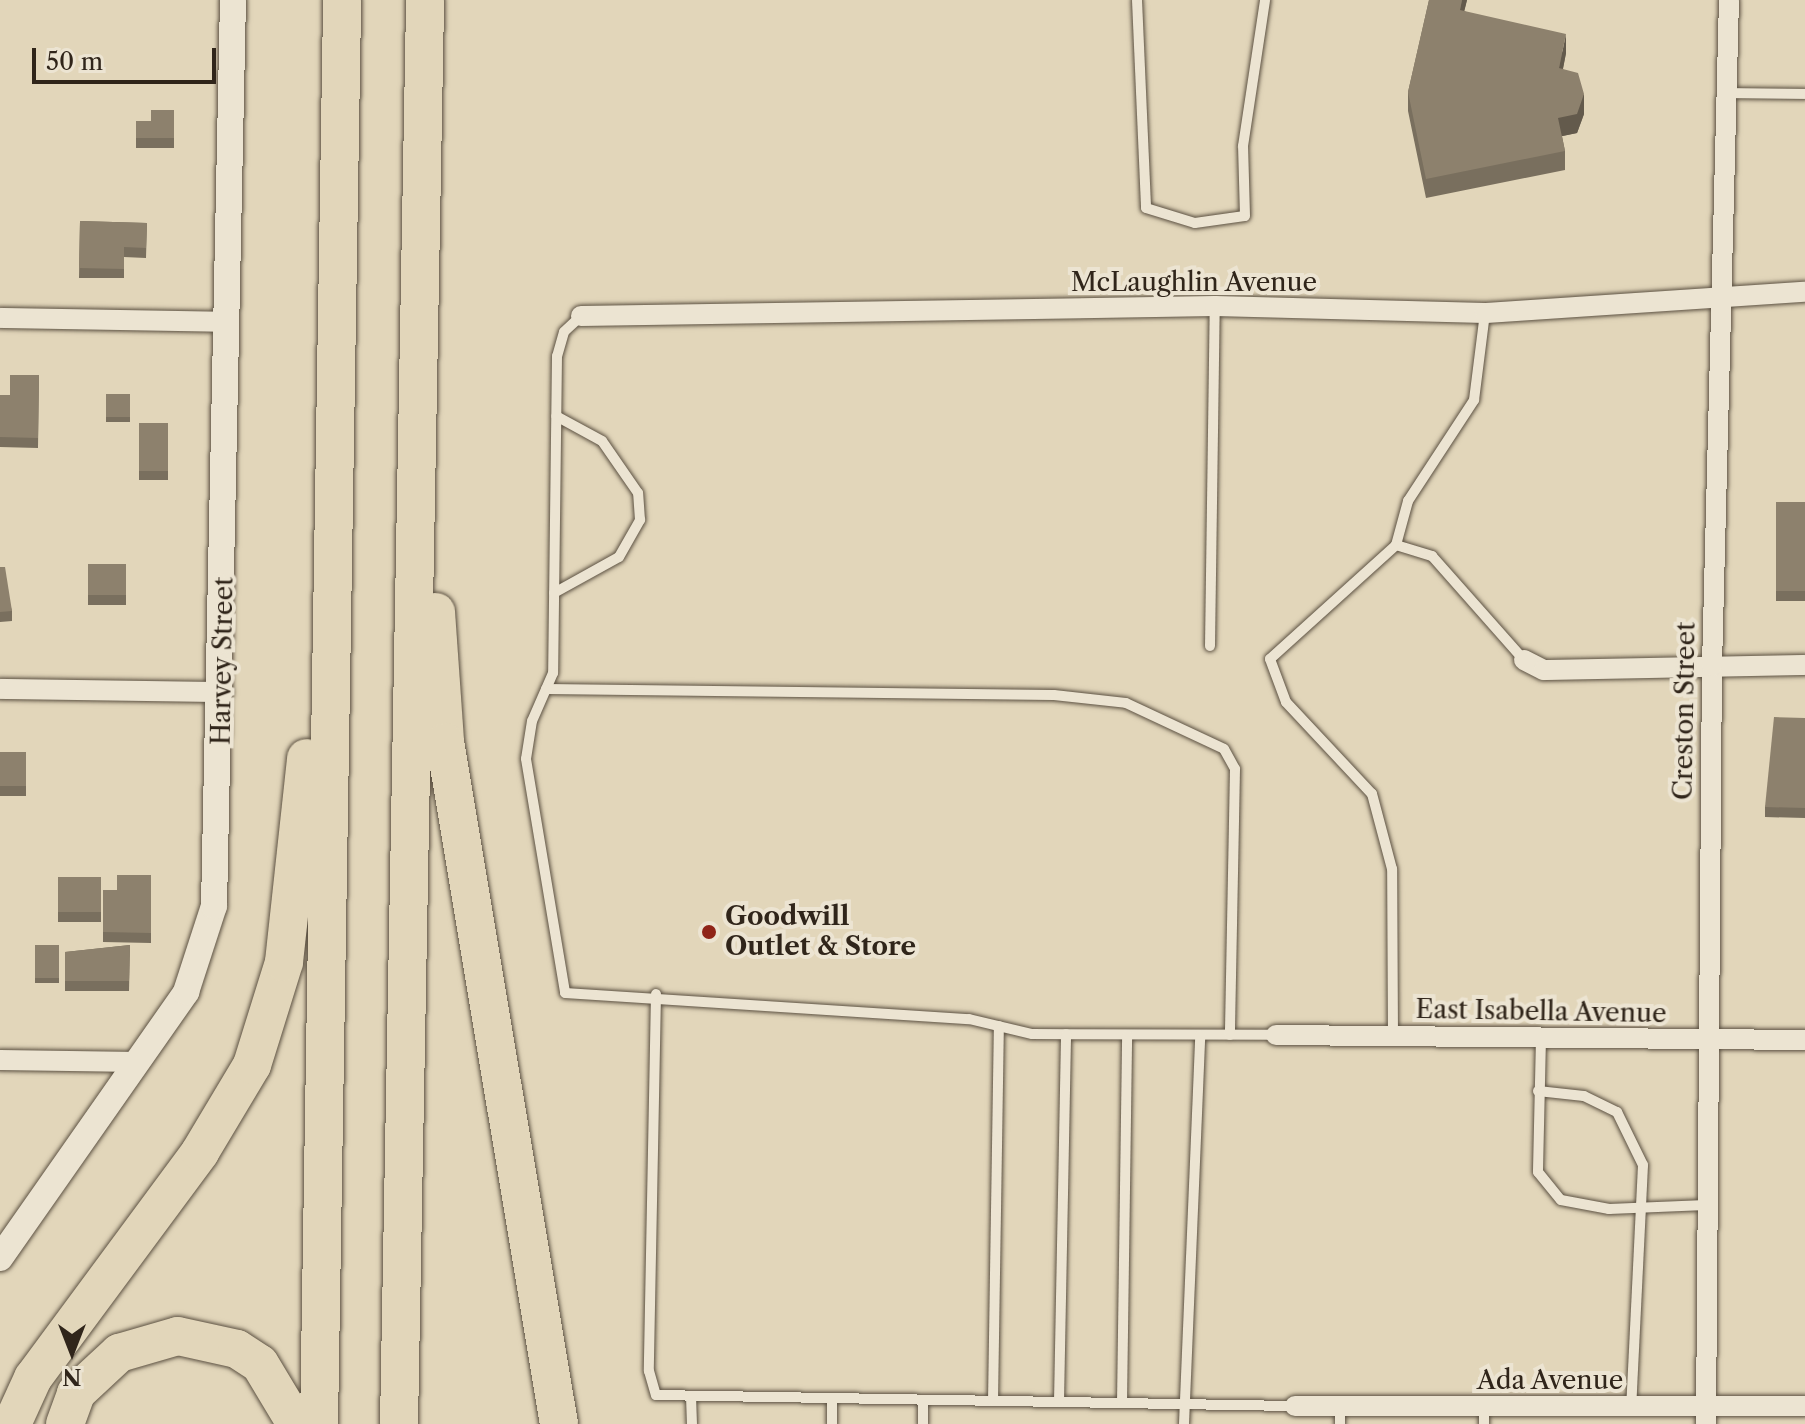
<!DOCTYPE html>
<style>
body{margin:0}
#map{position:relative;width:1805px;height:1424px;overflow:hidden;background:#e2d6ba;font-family:"Libre Caslon Text",serif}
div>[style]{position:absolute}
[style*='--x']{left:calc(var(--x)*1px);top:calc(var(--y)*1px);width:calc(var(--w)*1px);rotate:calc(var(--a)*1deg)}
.roads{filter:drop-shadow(0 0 2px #5c5142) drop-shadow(0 0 2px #5c5142)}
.service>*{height:10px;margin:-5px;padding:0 5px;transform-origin:5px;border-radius:5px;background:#ece4d2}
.minor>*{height:20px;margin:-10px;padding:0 10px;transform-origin:10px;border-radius:10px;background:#ece4d2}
.tertiary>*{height:26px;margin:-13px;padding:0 13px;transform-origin:13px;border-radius:13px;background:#ece4d2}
.motorway>*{height:38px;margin:-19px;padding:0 19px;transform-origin:19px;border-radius:19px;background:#e2d6ba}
.wall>*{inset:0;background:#796f5e;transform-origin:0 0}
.shaded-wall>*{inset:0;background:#635a4c}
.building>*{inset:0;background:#8d816d;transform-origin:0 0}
.dots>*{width:22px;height:22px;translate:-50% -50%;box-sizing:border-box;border:4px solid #ece4d2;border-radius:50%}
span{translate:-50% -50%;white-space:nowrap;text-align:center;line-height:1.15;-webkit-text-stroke:8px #ece4d2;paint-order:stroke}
.street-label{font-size:26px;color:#30251a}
.poi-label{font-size:26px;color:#30251a;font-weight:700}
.left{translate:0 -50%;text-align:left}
.north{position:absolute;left:32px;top:1312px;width:80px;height:80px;-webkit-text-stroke:6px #ece4d2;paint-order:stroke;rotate:180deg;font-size:22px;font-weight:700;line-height:32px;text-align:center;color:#30251a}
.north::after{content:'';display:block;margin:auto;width:28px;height:36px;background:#30251a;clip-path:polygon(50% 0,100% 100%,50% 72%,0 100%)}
.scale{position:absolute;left:32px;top:48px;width:184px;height:36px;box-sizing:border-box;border:4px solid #30251a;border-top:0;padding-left:10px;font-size:24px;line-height:28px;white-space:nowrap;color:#30251a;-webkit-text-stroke:6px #ece4d2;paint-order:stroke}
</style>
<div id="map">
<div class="roads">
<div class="service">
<div style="--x:1137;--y:0;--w:208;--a:87.5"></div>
<div style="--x:1146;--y:208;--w:51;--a:17"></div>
<div style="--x:1195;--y:223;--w:50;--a:-8"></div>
<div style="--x:1245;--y:216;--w:70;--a:-91.6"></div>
<div style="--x:1243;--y:146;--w:148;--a:-81.4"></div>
<div style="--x:1727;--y:93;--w:78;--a:0.7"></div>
<div style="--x:581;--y:316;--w:23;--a:137"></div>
<div style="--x:564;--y:332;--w:25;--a:106"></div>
<div style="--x:557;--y:356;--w:317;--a:90.7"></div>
<div style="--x:553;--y:673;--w:52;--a:113.6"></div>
<div style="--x:532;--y:721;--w:38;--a:99"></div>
<div style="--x:526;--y:759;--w:237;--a:80.5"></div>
<div style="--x:565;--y:993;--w:405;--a:3.7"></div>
<div style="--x:969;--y:1019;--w:65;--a:13.4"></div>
<div style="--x:1032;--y:1034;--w:244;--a:0.2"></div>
<div style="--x:1396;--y:545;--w:46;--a:-74.7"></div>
<div style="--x:1408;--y:501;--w:121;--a:-56.8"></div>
<div style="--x:1474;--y:400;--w:88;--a:-82.8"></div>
<div style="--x:554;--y:593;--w:74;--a:-29"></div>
<div style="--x:619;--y:557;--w:43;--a:-60.4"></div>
<div style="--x:640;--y:520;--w:27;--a:-94"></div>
<div style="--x:638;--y:493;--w:63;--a:-124.7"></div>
<div style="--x:602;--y:441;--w:52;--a:-151.5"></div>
<div style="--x:1210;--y:646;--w:340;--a:-89.2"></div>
<div style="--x:546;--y:689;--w:508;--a:0.68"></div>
<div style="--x:1054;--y:695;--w:72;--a:6.3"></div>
<div style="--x:1126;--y:703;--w:108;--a:25.1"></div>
<div style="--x:1224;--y:749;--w:23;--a:61"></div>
<div style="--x:1235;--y:769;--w:266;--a:91.1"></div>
<div style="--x:656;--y:994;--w:377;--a:91.1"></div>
<div style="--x:649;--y:1371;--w:25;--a:74"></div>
<div style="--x:656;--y:1395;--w:639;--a:0.99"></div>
<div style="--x:1393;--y:1035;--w:166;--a:-90.3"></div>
<div style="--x:1392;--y:869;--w:78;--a:-104.9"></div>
<div style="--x:1372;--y:794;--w:126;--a:-133.1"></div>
<div style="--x:1286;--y:702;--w:46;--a:-110.4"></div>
<div style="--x:1270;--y:659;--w:170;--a:-42.1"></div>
<div style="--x:1396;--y:545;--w:38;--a:17"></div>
<div style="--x:1432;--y:556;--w:139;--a:48.5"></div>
<div style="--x:1541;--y:1038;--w:134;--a:91.3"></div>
<div style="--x:1538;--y:1172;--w:36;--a:51"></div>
<div style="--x:1561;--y:1200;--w:49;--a:10.6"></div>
<div style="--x:1609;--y:1209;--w:97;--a:-2.4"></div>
<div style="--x:1538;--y:1091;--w:46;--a:6.2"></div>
<div style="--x:1584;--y:1096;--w:37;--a:26"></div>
<div style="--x:1617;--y:1112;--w:59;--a:63.9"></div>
<div style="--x:1643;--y:1165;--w:243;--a:92.8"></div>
<div style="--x:691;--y:1396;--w:28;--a:88"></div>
<div style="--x:993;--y:1401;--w:375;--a:-89.1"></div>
<div style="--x:1059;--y:1402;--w:368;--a:-88.9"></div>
<div style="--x:1122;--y:1403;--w:368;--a:-89.2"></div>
<div style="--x:832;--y:1424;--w:26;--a:-90"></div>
<div style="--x:923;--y:1424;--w:24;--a:-90"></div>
<div style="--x:1184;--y:1424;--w:389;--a:-87.6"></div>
<div style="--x:1340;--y:1424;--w:18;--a:-90"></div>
<div style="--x:1484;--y:1424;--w:17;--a:-90"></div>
</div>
<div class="minor">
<div style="--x:581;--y:316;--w:634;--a:-0.9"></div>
<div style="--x:1215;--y:306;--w:270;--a:1.5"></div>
<div style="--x:1485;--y:313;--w:321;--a:-3.8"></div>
<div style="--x:0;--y:318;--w:226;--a:1"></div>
<div style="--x:1524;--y:660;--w:22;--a:27"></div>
<div style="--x:1544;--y:670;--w:261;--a:-1.1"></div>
<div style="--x:0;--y:689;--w:223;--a:0.8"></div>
<div style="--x:1276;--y:1035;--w:529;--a:0.54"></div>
<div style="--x:0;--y:1060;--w:139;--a:0.8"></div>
<div style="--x:1295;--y:1406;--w:510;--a:0"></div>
<div style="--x:1706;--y:1424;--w:758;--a:-89.55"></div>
<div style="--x:1712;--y:666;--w:666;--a:-88.54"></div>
</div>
<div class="tertiary">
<div style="--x:0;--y:1258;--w:325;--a:-55"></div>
<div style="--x:186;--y:992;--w:90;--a:-72"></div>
<div style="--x:214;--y:906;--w:906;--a:-88.8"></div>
</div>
<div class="motorway">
<div style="--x:436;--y:612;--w:130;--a:86"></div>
<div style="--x:445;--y:742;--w:691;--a:80.51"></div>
<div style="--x:12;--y:1424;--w:51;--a:-65.5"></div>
<div style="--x:33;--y:1378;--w:281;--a:-53.5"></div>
<div style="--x:200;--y:1152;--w:101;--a:-59.1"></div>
<div style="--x:252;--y:1065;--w:108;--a:-72.7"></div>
<div style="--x:284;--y:962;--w:205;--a:-83.8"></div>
<div style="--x:65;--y:1424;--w:33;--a:-70"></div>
<div style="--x:76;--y:1393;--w:59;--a:-42.9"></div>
<div style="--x:119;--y:1353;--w:61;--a:-16.1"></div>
<div style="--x:178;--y:1336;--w:60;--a:12.4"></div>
<div style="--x:237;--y:1349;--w:27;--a:33"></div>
<div style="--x:260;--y:1364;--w:70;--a:59"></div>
<div style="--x:319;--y:1424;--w:1424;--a:-89.07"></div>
<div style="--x:399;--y:1424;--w:1424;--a:-88.95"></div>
</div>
</div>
<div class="wall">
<div style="clip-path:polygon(1429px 0,1467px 0,1464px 11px,1566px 53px,1563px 69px,1584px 114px,1577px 133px,1562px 136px,1565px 151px,1565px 170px,1426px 198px,1408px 111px,1408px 92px)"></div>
<div style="clip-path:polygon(174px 110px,174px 148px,136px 148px,136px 121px,151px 121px)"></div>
<div style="clip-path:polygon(80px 221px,147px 223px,146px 258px,124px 257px,124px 278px,79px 278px)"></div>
<div style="clip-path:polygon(39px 375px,38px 448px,0 447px,0 395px,10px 395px)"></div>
<div style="left:106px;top:394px;width:24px;height:28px"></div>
<div style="left:139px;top:423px;width:29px;height:57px"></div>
<div style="left:1776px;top:502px;width:29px;height:99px"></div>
<div style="left:88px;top:564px;width:38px;height:41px"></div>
<div style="clip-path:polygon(0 567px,12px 611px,12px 621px,0 622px)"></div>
<div style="clip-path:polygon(1805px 718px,1805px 818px,1765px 817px,1765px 807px)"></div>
<div style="left:26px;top:752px;width:44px;height:26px;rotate:90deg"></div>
<div style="clip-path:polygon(151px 875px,151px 943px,103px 942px,103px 890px,117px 890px)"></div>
<div style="left:58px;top:877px;width:43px;height:45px"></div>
<div style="left:35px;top:945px;width:24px;height:38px"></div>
<div style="clip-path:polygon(130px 945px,129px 991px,65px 991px,65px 952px)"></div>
</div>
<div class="shaded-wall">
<div style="clip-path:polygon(1462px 0,1467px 0,1460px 29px,1460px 10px)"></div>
<div style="clip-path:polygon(1566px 34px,1566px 53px,1559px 88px,1559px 68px)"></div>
<div style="clip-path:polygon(1584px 94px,1584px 114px,1577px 133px,1558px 137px,1558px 118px)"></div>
</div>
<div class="building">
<div style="clip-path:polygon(1429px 0,1462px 0,1460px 10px,1566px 34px,1559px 68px,1578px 73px,1584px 94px,1577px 114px,1558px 118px,1565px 151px,1426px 179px,1408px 92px)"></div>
<div style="clip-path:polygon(151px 110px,174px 110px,174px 138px,136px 138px,136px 121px,151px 121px)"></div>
<div style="clip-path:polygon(80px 221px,147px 223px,146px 248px,124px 247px,124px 269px,79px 268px)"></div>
<div style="clip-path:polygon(10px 375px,39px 375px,38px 438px,0 437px,0 395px,10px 395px)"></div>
<div style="left:106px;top:394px;width:24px;height:23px"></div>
<div style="left:139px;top:423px;width:29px;height:48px"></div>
<div style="left:1776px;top:502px;width:29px;height:89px"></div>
<div style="left:88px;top:564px;width:38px;height:31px"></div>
<div style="clip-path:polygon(0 567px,5px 567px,12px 611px,0 612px)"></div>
<div style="clip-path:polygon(1774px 717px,1805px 718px,1805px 808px,1765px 807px)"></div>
<div style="left:26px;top:752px;width:34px;height:26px;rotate:90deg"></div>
<div style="clip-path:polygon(117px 875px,151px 875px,151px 933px,103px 932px,103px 890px,117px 890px)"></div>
<div style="left:58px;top:877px;width:43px;height:35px"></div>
<div style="left:35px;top:945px;width:24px;height:33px"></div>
<div style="clip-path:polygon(130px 945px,129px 981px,65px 981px,65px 952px)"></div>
</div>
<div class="dots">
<div style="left:709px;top:932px;background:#8f2418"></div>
</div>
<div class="street-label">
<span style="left:1194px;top:283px">McLaughlin Avenue</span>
<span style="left:223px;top:661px;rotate:-89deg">Harvey Street</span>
<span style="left:1685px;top:711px;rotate:-89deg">Creston Street</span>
<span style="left:1541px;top:1012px;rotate:1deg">East Isabella Avenue</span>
<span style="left:1550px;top:1381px">Ada Avenue</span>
</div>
<div class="poi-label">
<span class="left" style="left:725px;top:932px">Goodwill<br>Outlet &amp; Store</span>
</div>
<div class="north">N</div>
<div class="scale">50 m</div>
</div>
